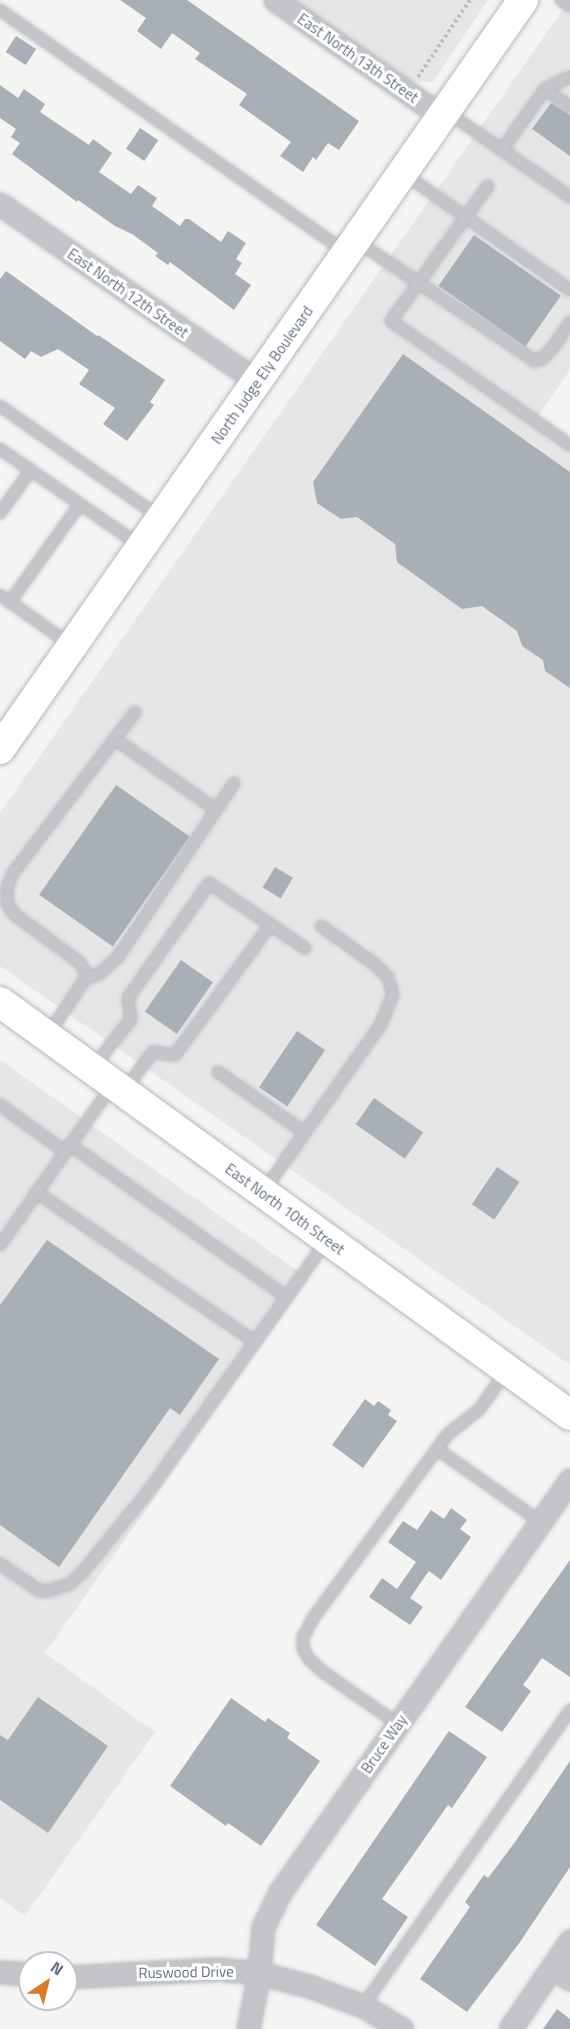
<!DOCTYPE html>
<style>
body{margin:0}
#map{position:relative;width:570px;height:2029px;overflow:hidden;background:#f4f5f2;font-family:"Titillium Web",sans-serif}
div>[style]{position:absolute}
[style*='--x']{left:calc(var(--x)*1px);top:calc(var(--y)*1px);width:calc(var(--w)*1px);rotate:calc(var(--a)*1deg)}
.built>*{inset:0;background:#e5e6e5}
.building>*{inset:0;background:#a9afb6;transform-origin:0 0}
.path>*{height:4px;margin-top:-2px;transform-origin:0;background:repeating-linear-gradient(90deg,#bcbdc0 0 3px,transparent 0 6px)}
.roads{filter:drop-shadow(0 0 2px #b5b8be) drop-shadow(0 0 2px #b5b8be)}
.lane>*{height:10px;margin:-5px;padding:0 5px;transform-origin:5px;border-radius:5px;background:#c3c5c9}
.street>*{height:21px;margin:-10.5px;padding:0 10.5px;transform-origin:10.5px;border-radius:10.5px;background:#c3c5c9}
.secondary>*{height:30px;margin:-15px;padding:0 15px;transform-origin:15px;border-radius:15px;background:#fff}
span{translate:-50% -50%;white-space:nowrap;text-align:center;line-height:1.15;-webkit-text-stroke:6px #fff;paint-order:stroke}
.street-label{font-size:15px;color:#656f82}
.north{position:absolute;left:18px;top:1951px;width:60px;height:60px;box-sizing:border-box;background:#fff;border:2px solid #c1c5cd;border-radius:50%;rotate:35deg;font-size:16px;font-weight:700;line-height:24px;text-align:center;color:#656f82}
.north::after{content:'';display:block;margin:auto;width:21px;height:27px;background:#dc7a2a;clip-path:polygon(50% 0,100% 100%,50% 72%,0 100%)}
</style>
<div id="map">
<div class="built">
<div style="clip-path:polygon(290px 0,488px 0,433px 82px,405px 81px)"></div>
<div style="clip-path:polygon(566px 5px,570px 8px,570px 370px,534px 422px,570px 448px,570px 1365px,0 966px,0 813px)"></div>
<div style="clip-path:polygon(0 1060px,309px 1279px,45px 1653px,155px 1732px,25px 1916px,0 1898px)"></div>
</div>
<div class="building">
<div style="clip-path:polygon(120px 0,187px 0,359px 121px,339px 150px,328px 143px,316px 160px,313px 157px,303px 172px,280px 156px,291px 142px,239px 105px,247px 94px,195px 59px,200px 53px,172px 33px,161px 49px,137px 31px,146px 18px)"></div>
<div style="left:16px;top:36px;width:24px;height:19px;rotate:33deg"></div>
<div style="clip-path:polygon(0 85px,18px 98px,24px 89px,45px 104px,40px 112px,89px 145px,93px 139px,112px 153px,99px 172px,131px 194px,138px 185px,157px 198px,152px 206px,180px 226px,185px 219px,189px 219px,221px 242px,228px 231px,246px 243px,236px 259px,242px 263px,235px 274px,251px 285px,234px 310px,170px 262px,168px 265px,155px 256px,158px 253px,132px 234px,115px 226px,78px 200px,77px 202px,12px 154px,20px 143px,11px 137px,16px 129px,0 118px)"></div>
<div style="clip-path:polygon(551px 103px,570px 115px,570px 156px,532px 129px)"></div>
<div style="left:140px;top:128px;width:22px;height:25px;rotate:34deg"></div>
<div style="left:474px;top:235px;width:106px;height:62px;rotate:35deg"></div>
<div style="clip-path:polygon(6px 271px,97px 336px,98px 335px,165px 380px,150px 402px,154px 405px,127px 441px,103px 424px,115px 408px,79px 384px,89px 370px,58px 349px,41px 357px,31px 351px,25px 359px,0 341px,0 279px)"></div>
<div style="clip-path:polygon(403px 354px,570px 472px,570px 688px,545px 671px,543px 660px,522px 646px,517px 631px,482px 606px,462px 609px,397px 562px,395px 544px,357px 517px,341px 519px,317px 503px,313px 482px)"></div>
<div style="left:116px;top:785px;width:90px;height:134px;rotate:35deg"></div>
<div style="left:275px;top:867px;width:21px;height:24px;rotate:31deg"></div>
<div style="left:181px;top:960px;width:39px;height:63px;rotate:35deg"></div>
<div style="left:297px;top:1031px;width:34px;height:68px;rotate:34deg"></div>
<div style="left:374px;top:1098px;width:60px;height:32px;rotate:35deg"></div>
<div style="left:497px;top:1167px;width:27px;height:45px;rotate:34deg"></div>
<div style="clip-path:polygon(47px 1240px,219px 1359px,180px 1415px,170px 1408px,59px 1567px,0 1525px,0 1305px)"></div>
<div style="clip-path:polygon(365px 1399px,374px 1406px,378px 1401px,391px 1410px,388px 1415px,397px 1421px,363px 1468px,332px 1445px)"></div>
<div style="clip-path:polygon(451px 1508px,467px 1520px,460px 1529px,471px 1537px,441px 1580px,429px 1571px,410px 1598px,423px 1607px,410px 1625px,369px 1597px,382px 1578px,397px 1589px,416px 1562px,388px 1542px,403px 1521px,417px 1530px,431px 1510px,444px 1519px)"></div>
<div style="clip-path:polygon(570px 1560px,570px 1677px,542px 1658px,523px 1685px,531px 1691px,502px 1732px,465px 1707px)"></div>
<div style="clip-path:polygon(38px 1697px,108px 1746px,48px 1833px,0 1800px,0 1735px,8px 1740px)"></div>
<div style="clip-path:polygon(231px 1698px,265px 1722px,268px 1718px,290px 1733px,287px 1738px,320px 1761px,261px 1846px,228px 1823px,226px 1826px,170px 1786px)"></div>
<div style="clip-path:polygon(449px 1731px,487px 1757px,452px 1808px,448px 1805px,382px 1899px,408px 1917px,375px 1966px,316px 1925px)"></div>
<div style="clip-path:polygon(570px 1761px,570px 1867px,520px 1942px,467px 2012px,420px 1979px,470px 1907px,465px 1902px,484px 1875px,488px 1878px,515px 1842px)"></div>
<div style="clip-path:polygon(557px 2009px,570px 2019px,570px 2029px,543px 2029px)"></div>
</div>
<div class="path">
<div style="--x:418;--y:77;--w:93;--a:-56"></div>
</div>
<div class="roads">
<div class="lane">
<div style="--x:561;--y:0;--w:11;--a:34"></div>
<div style="--x:0;--y:10;--w:420;--a:35"></div>
<div style="--x:545;--y:89;--w:31;--a:36"></div>
<div style="--x:447;--y:112;--w:150;--a:34.6"></div>
<div style="--x:502;--y:150;--w:75;--a:-54.8"></div>
<div style="--x:545;--y:89;--w:28;--a:-26"></div>
<div style="--x:403;--y:173;--w:204;--a:35"></div>
<div style="--x:488;--y:186;--w:166;--a:125.7"></div>
<div style="--x:391;--y:321;--w:218;--a:34.7"></div>
<div style="--x:358;--y:242;--w:213;--a:33.9"></div>
<div style="--x:535;--y:361;--w:9;--a:-21"></div>
<div style="--x:543;--y:358;--w:18;--a:-47"></div>
<div style="--x:555;--y:345;--w:27;--a:-57"></div>
<div style="--x:0;--y:406;--w:195;--a:34.8"></div>
<div style="--x:0;--y:449;--w:169;--a:34.6"></div>
<div style="--x:0;--y:513;--w:53;--a:-54.2"></div>
<div style="--x:0;--y:595;--w:87;--a:35.2"></div>
<div style="--x:10;--y:602;--w:120;--a:-54.5"></div>
<div style="--x:115;--y:739;--w:122;--a:35"></div>
<div style="--x:85;--y:979;--w:15;--a:-20"></div>
<div style="--x:99;--y:974;--w:25;--a:-42"></div>
<div style="--x:118;--y:957;--w:209;--a:-56.3"></div>
<div style="--x:49;--y:1033;--w:65;--a:-56.3"></div>
<div style="--x:85;--y:979;--w:8;--a:-90"></div>
<div style="--x:85;--y:971;--w:11;--a:-124"></div>
<div style="--x:79;--y:962;--w:81;--a:-143.6"></div>
<div style="--x:14;--y:914;--w:13;--a:-122"></div>
<div style="--x:7;--y:903;--w:15;--a:-90"></div>
<div style="--x:7;--y:888;--w:16;--a:-68"></div>
<div style="--x:13;--y:873;--w:202;--a:-52.8"></div>
<div style="--x:94;--y:1066;--w:60;--a:-51.8"></div>
<div style="--x:131;--y:1019;--w:21;--a:-98"></div>
<div style="--x:128;--y:998;--w:141;--a:-54.8"></div>
<div style="--x:209;--y:883;--w:116;--a:34.1"></div>
<div style="--x:218;--y:1072;--w:105;--a:34.9"></div>
<div style="--x:125;--y:1089;--w:46;--a:-52.9"></div>
<div style="--x:153;--y:1052;--w:22;--a:8"></div>
<div style="--x:175;--y:1055;--w:161;--a:-53.8"></div>
<div style="--x:0;--y:1105;--w:79;--a:35.7"></div>
<div style="--x:69;--y:1144;--w:264;--a:35.1"></div>
<div style="--x:36;--y:1192;--w:264;--a:34.4"></div>
<div style="--x:263;--y:1192;--w:205;--a:-54.9"></div>
<div style="--x:381;--y:1024;--w:32;--a:-68"></div>
<div style="--x:393;--y:994;--w:17;--a:-107"></div>
<div style="--x:388;--y:978;--w:18;--a:-133"></div>
<div style="--x:376;--y:965;--w:67;--a:-144.7"></div>
<div style="--x:0;--y:1245;--w:193;--a:-54.9"></div>
<div style="--x:437;--y:1449;--w:127;--a:35.1"></div>
<div style="--x:0;--y:1564;--w:48;--a:34"></div>
<div style="--x:40;--y:1591;--w:7;--a:0"></div>
<div style="--x:47;--y:1591;--w:24;--a:-17"></div>
<div style="--x:70;--y:1584;--w:16;--a:-43"></div>
<div style="--x:82;--y:1573;--w:108;--a:-51"></div>
<div style="--x:150;--y:1489;--w:305;--a:-54.6"></div>
<div style="--x:398;--y:1724;--w:91;--a:-145.3"></div>
<div style="--x:323;--y:1672;--w:19;--a:-137"></div>
<div style="--x:309;--y:1659;--w:13;--a:-119"></div>
<div style="--x:303;--y:1648;--w:11;--a:-90"></div>
<div style="--x:303;--y:1637;--w:23;--a:-61"></div>
<div style="--x:314;--y:1617;--w:227;--a:-53.8"></div>
<div style="--x:448;--y:1434;--w:39;--a:-38"></div>
<div style="--x:479;--y:1410;--w:49;--a:-55"></div>
<div style="--x:363;--y:2006;--w:361;--a:-55"></div>
</div>
<div class="street">
<div style="--x:275;--y:0;--w:203;--a:34.9"></div>
<div style="--x:0;--y:204;--w:312;--a:34.6"></div>
<div style="--x:552;--y:1967;--w:22;--a:34"></div>
<div style="--x:0;--y:1972;--w:30;--a:4"></div>
<div style="--x:66;--y:1977;--w:151;--a:-3"></div>
<div style="--x:217;--y:1969;--w:42;--a:5.4"></div>
<div style="--x:259;--y:1973;--w:52;--a:14.6"></div>
<div style="--x:309;--y:1986;--w:58;--a:20.3"></div>
<div style="--x:363;--y:2006;--w:45;--a:30.5"></div>
<div style="--x:248;--y:2029;--w:57;--a:-78.9"></div>
<div style="--x:259;--y:1973;--w:46;--a:-85"></div>
<div style="--x:263;--y:1927;--w:39;--a:-64"></div>
<div style="--x:280;--y:1892;--w:504;--a:-54.86"></div>
<div style="--x:510;--y:2029;--w:107;--a:-55.7"></div>
</div>
<div class="secondary">
<div style="--x:0;--y:749;--w:914;--a:-55.07"></div>
<div style="--x:0;--y:1002;--w:704;--a:35.93"></div>
</div>
</div>
<div class="street-label">
<span style="left:358px;top:58px;rotate:35deg">East North 13th Street</span>
<span style="left:128px;top:293px;rotate:35deg">East North 12th Street</span>
<span style="left:262px;top:375px;rotate:-55deg">North Judge Ely Boulevard</span>
<span style="left:285px;top:1209px;rotate:36deg">East North 10th Street</span>
<span style="left:384px;top:1744px;rotate:-55deg">Bruce Way</span>
<span style="left:186px;top:1972px;rotate:-1deg">Ruswood Drive</span>
</div>
<div class="north">N</div>
</div>
